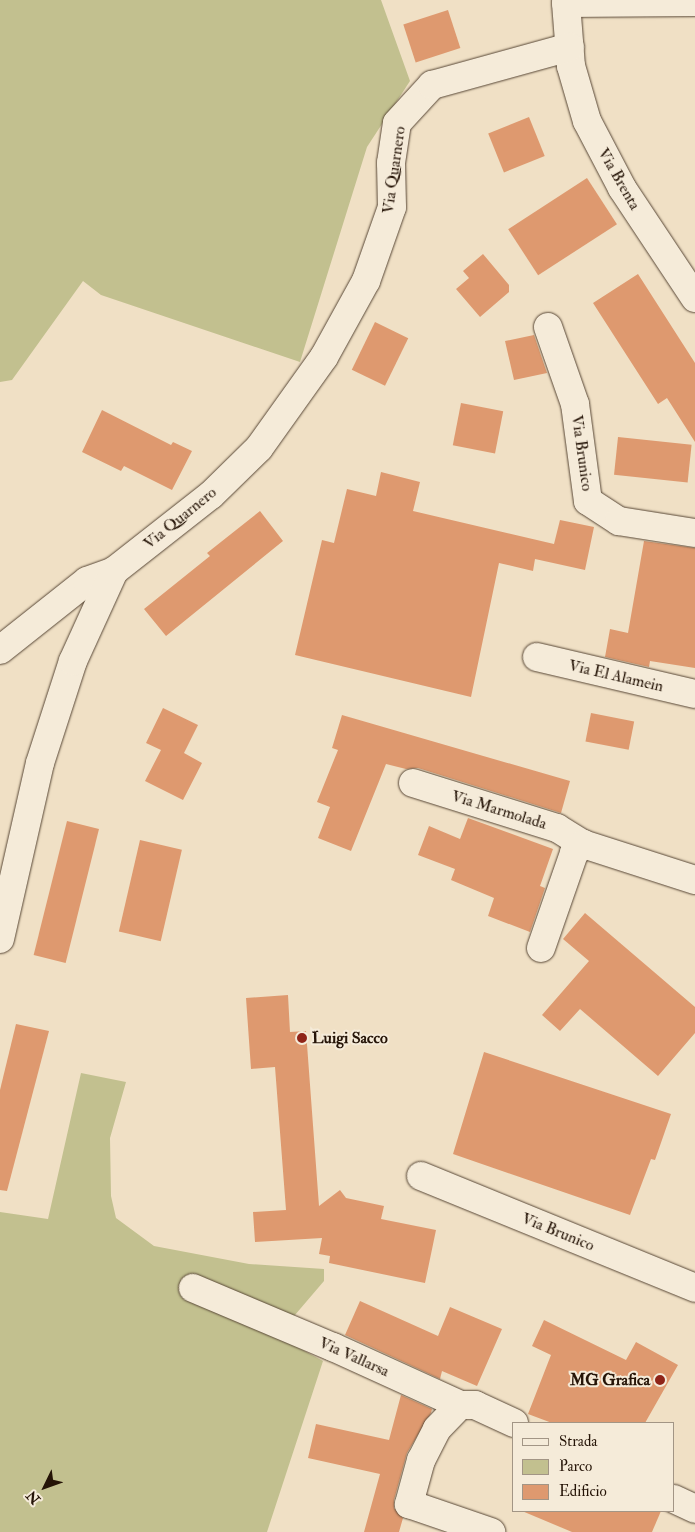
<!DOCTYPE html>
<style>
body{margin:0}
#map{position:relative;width:695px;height:1532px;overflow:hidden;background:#f0e0c5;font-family:"IM FELL Double Pica",serif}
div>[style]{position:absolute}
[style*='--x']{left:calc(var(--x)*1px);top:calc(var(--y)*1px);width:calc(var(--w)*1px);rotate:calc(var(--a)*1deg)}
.green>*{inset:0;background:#c2c08f}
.building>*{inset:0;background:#de996f;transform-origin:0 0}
.roads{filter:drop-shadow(0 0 1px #584736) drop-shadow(0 0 1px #584736)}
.street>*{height:28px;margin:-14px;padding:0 14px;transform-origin:14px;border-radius:14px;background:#f5ebd9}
.dots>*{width:14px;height:14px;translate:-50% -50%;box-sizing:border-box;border:2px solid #f5ebd9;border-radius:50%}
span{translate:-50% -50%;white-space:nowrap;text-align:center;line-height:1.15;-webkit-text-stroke:4px #f5ebd9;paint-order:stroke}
.street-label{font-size:16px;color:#251407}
.poi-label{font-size:16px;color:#251407;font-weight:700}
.left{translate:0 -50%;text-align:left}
.right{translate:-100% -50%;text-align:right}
.legend{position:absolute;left:512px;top:1422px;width:162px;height:90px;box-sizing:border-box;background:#f5ebd9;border:1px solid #a29585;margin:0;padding:6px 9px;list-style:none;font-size:15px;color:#251407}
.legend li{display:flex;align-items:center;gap:10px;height:25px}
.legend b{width:25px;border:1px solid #a29585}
.north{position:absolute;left:20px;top:1462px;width:50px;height:50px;-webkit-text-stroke:4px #f5ebd9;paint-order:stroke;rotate:228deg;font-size:14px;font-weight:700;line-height:20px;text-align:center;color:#251407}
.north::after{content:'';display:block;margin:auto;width:18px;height:22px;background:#251407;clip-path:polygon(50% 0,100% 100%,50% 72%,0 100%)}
</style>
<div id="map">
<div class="green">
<div style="clip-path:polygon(0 0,381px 0,410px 81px,367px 147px,300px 362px,101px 295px,83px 281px,12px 380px,0 382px)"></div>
<div style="clip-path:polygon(81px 1073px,126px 1082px,110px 1138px,111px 1196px,116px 1218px,154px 1246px,249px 1264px,324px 1269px,324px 1281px,277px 1336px,323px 1361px,267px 1532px,0 1532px,0 1212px,48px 1219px)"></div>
</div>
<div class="building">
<div style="left:448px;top:10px;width:40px;height:47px;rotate:72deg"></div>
<div style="left:529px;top:117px;width:42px;height:44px;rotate:68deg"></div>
<div style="left:587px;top:178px;width:55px;height:94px;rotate:57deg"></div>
<div style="clip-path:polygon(483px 254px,509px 285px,509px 292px,480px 317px,456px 289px,469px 278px,463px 271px)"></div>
<div style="clip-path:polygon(638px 274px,695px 363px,695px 442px,667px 398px,658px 404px,593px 303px)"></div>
<div style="left:375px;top:322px;width:37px;height:53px;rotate:26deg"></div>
<div style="clip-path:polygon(534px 335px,547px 373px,514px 380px,505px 341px)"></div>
<div style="left:461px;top:403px;width:43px;height:43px;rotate:11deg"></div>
<div style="clip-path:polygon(102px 410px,171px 445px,173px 442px,192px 451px,172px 490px,124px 466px,121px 471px,82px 452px)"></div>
<div style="left:618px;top:437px;width:74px;height:38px;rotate:6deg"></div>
<div style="clip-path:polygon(381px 472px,420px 482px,413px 511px,554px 544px,560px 520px,594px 527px,585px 570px,535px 559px,533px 571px,499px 563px,471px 697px,295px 655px,322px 540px,334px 543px,347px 489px,376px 496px)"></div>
<div style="clip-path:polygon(260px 511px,283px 541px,166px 636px,144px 609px,210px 556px,207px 553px)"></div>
<div style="clip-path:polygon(644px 541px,695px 548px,695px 668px,650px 661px,649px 667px,605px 657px,610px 629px,628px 633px)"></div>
<div style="clip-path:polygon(163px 708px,198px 725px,184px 753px,202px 763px,183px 800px,145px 781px,161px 750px,146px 743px)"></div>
<div style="left:591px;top:713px;width:44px;height:29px;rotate:11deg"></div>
<div style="clip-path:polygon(342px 715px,570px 781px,561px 813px,418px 768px,406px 769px,386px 764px,351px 851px,318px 838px,330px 807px,317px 802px,338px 750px,332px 748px)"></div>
<div style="clip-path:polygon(468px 818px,553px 849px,540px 886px,545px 888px,530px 932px,488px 916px,494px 898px,451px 880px,455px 869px,418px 855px,429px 826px,460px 839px)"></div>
<div style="left:67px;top:821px;width:33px;height:138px;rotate:14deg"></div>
<div style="left:140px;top:840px;width:43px;height:94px;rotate:13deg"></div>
<div style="clip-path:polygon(585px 913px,695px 1007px,695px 1033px,658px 1076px,580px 1009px,560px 1031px,542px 1015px,589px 961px,563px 939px)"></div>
<div style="clip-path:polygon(288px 995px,290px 1032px,306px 1031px,319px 1206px,340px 1190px,346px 1198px,384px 1206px,381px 1219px,436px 1230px,425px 1283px,329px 1263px,330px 1256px,319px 1254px,322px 1238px,255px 1242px,253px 1212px,286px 1210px,275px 1067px,251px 1069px,246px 998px)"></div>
<div style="clip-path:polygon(16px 1024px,49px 1031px,7px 1191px,0 1190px,0 1090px)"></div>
<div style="clip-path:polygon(484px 1052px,671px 1114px,655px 1160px,651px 1159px,630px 1215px,453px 1154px)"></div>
<div style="clip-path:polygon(360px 1301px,438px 1336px,450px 1307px,502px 1329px,477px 1386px,442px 1371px,440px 1379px,345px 1335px)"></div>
<div style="clip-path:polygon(544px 1320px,626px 1360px,636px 1342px,678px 1365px,645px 1423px,552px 1423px,528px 1414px,551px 1355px,532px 1346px)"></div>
<div style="clip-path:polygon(401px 1395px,432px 1409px,431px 1413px,407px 1453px,394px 1500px,394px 1508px,403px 1518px,399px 1532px,364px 1532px,380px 1474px,308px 1458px,316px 1424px,389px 1440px)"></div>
<div style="clip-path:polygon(522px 1511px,661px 1511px,652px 1532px,572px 1532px)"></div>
</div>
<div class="roads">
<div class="street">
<div style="--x:695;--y:2;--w:129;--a:179.6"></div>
<div style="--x:566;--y:3;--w:63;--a:85.5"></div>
<div style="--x:571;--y:66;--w:57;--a:73.8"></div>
<div style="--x:587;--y:121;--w:76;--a:62.4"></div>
<div style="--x:622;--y:188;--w:132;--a:56.4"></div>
<div style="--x:548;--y:327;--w:82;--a:70.7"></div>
<div style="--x:575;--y:404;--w:98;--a:82.4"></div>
<div style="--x:588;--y:501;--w:37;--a:33"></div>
<div style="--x:619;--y:521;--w:77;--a:9"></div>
<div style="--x:0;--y:650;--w:111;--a:-38.4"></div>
<div style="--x:87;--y:581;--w:29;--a:-20"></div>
<div style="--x:537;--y:657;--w:162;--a:13.2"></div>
<div style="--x:413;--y:783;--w:151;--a:17.4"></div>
<div style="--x:557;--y:828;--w:31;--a:32"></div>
<div style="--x:0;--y:939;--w:180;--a:-77.2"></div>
<div style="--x:40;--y:763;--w:107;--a:-72.1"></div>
<div style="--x:73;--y:661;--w:99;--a:-65.5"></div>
<div style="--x:114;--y:571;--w:123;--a:-38.1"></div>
<div style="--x:211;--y:495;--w:67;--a:-44.4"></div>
<div style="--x:259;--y:448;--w:112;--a:-54.5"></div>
<div style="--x:324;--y:357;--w:87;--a:-61.1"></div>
<div style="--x:366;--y:281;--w:78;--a:-70.6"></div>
<div style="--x:392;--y:207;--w:44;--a:-91.3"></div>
<div style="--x:391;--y:163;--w:40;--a:-81.5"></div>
<div style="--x:397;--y:123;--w:52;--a:-47.4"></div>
<div style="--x:432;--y:85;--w:143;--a:-15.4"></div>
<div style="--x:541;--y:948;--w:101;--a:-70.8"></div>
<div style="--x:574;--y:853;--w:13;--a:-45"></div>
<div style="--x:583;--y:844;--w:118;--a:17.8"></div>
<div style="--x:421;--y:1176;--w:296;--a:22.2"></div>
<div style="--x:193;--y:1288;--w:152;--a:22.9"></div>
<div style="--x:333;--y:1347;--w:140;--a:24.5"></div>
<div style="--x:460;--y:1405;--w:15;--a:0"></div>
<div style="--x:475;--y:1405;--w:43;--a:24.8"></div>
<div style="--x:460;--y:1405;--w:33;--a:134"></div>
<div style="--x:437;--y:1429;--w:35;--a:117"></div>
<div style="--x:421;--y:1460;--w:46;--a:105.3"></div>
<div style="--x:409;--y:1504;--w:87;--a:18.9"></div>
<div style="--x:674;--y:1499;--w:23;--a:25"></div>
</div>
</div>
<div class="dots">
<div style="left:302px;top:1038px;background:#8f2418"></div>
<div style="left:660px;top:1380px;background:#8f2418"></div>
</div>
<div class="street-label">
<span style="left:394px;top:170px;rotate:-82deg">Via Quarnero</span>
<span style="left:619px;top:179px;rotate:60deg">Via Brenta</span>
<span style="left:582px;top:453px;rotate:82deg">Via Brunico</span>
<span style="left:180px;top:518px;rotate:-39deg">Via Quarnero</span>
<span style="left:616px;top:676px;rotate:13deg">Via El Alamein</span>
<span style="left:499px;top:810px;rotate:17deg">Via Marmolada</span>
<span style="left:558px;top:1232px;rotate:22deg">Via Brunico</span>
<span style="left:354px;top:1357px;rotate:24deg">Via Vallarsa</span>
</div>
<div class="poi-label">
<span class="left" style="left:312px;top:1038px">Luigi Sacco</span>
<span class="right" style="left:650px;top:1380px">MG Grafica</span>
</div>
<ul class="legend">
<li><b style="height:6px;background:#f5ebd9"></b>Strada</li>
<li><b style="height:14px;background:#c2c08f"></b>Parco</li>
<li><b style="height:14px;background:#de996f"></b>Edificio</li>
</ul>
<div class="north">N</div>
</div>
